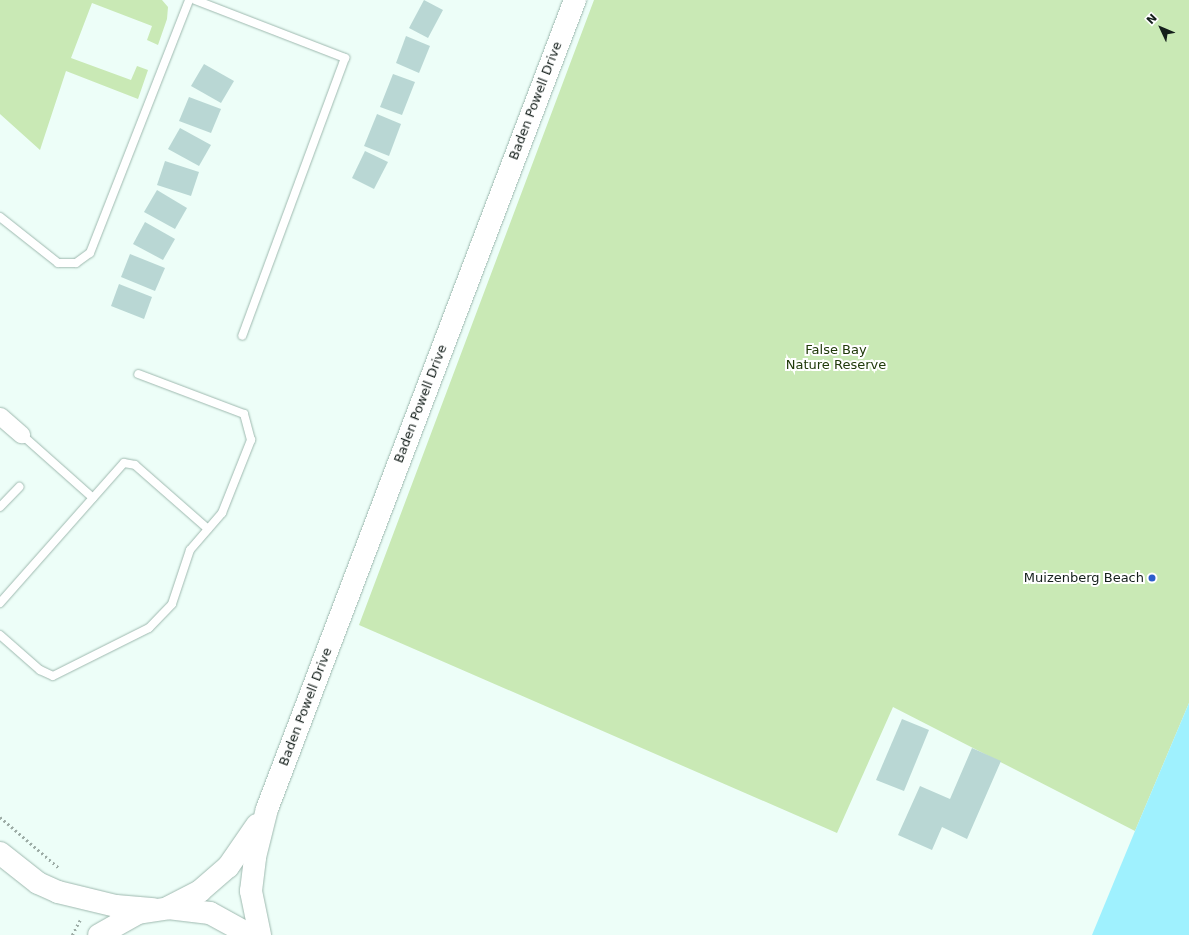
<!DOCTYPE html>
<style>
body{margin:0}
#map{position:relative;width:1189px;height:935px;overflow:hidden;background:#edfef8;font-family:"DejaVu Sans",sans-serif}
div>[style]{position:absolute}
[style*='--x']{left:calc(var(--x)*1px);top:calc(var(--y)*1px);width:calc(var(--w)*1px);rotate:calc(var(--a)*1deg)}
.green>*{inset:0;background:#c9e9b5}
.water>*{inset:0;background:#9ff1fe}
.building>*{inset:0;background:#b9d7d4}
.path>*{height:2.5px;margin-top:-1.25px;transform-origin:0;background:repeating-linear-gradient(90deg,#9caba5 0 2px,transparent 0 5px)}
.roads{filter:drop-shadow(0 0 1px #9eb9af) drop-shadow(0 0 1px #9eb9af)}
.lane>*{height:8px;margin:-4px;padding:0 4px;transform-origin:4px;border-radius:4px;background:#fff}
.street>*{height:17px;margin:-8.5px;padding:0 8.5px;transform-origin:8.5px;border-radius:8.5px;background:#fff}
.primary>*{height:22px;margin:-11px;padding:0 11px;transform-origin:11px;border-radius:11px;background:#fff}
.dots>*{width:11px;height:11px;translate:-50% -50%;box-sizing:border-box;border:2px solid #fff;border-radius:50%}
span{translate:-50% -50%;white-space:nowrap;text-align:center;line-height:1.15;-webkit-text-stroke:4px #fff;paint-order:stroke}
.street-label{font-size:13px;color:#141f1b}
.park-label{font-size:13px;color:#203a0a}
.poi-label{font-size:13px;color:#141f1b}
.right{translate:-100% -50%;text-align:right}
.north{position:absolute;left:1141px;top:8px;width:40px;height:40px;-webkit-text-stroke:3px #fff;paint-order:stroke;rotate:314deg;font-size:11px;font-weight:700;line-height:16px;text-align:center;color:#141f1b}
.north::after{content:'';display:block;margin:auto;width:14px;height:18px;background:#141f1b;clip-path:polygon(50% 0,100% 100%,50% 72%,0 100%)}
</style>
<div id="map">
<div class="green">
<div style="clip-path:polygon(0 0,162px 0,168px 7px,167px 19px,158px 45px,147px 40px,152px 26px,92px 3px,71px 58px,131px 80px,137px 66px,148px 70px,138px 99px,66px 71px,40px 150px,0 114px)"></div>
<div style="clip-path:polygon(594px 0,1189px 0,1189px 703px,1135px 831px,893px 707px,837px 833px,359px 625px)"></div>
</div>
<div class="water">
<div style="clip-path:polygon(1189px 703px,1189px 935px,1092px 935px,1135px 831px)"></div>
</div>
<div class="building">
<div style="clip-path:polygon(424px 0,443px 10px,428px 38px,409px 28px)"></div>
<div style="clip-path:polygon(406px 36px,430px 46px,419px 73px,396px 63px)"></div>
<div style="clip-path:polygon(204px 64px,234px 81px,221px 103px,191px 86px)"></div>
<div style="clip-path:polygon(393px 74px,415px 82px,402px 115px,380px 107px)"></div>
<div style="clip-path:polygon(189px 97px,221px 109px,211px 133px,179px 121px)"></div>
<div style="clip-path:polygon(377px 114px,401px 124px,389px 156px,364px 146px)"></div>
<div style="clip-path:polygon(180px 128px,211px 145px,199px 166px,168px 149px)"></div>
<div style="clip-path:polygon(365px 151px,388px 162px,374px 189px,352px 178px)"></div>
<div style="clip-path:polygon(165px 161px,199px 172px,191px 196px,157px 185px)"></div>
<div style="clip-path:polygon(157px 190px,187px 208px,175px 229px,144px 212px)"></div>
<div style="clip-path:polygon(145px 222px,175px 239px,163px 260px,133px 244px)"></div>
<div style="clip-path:polygon(130px 254px,165px 268px,155px 291px,121px 277px)"></div>
<div style="clip-path:polygon(119px 284px,152px 297px,144px 319px,111px 306px)"></div>
<div style="clip-path:polygon(902px 719px,929px 730px,904px 791px,876px 780px)"></div>
<div style="clip-path:polygon(972px 748px,1001px 761px,967px 839px,942px 827px,932px 850px,898px 835px,920px 786px,950px 799px)"></div>
</div>
<div class="path">
<div style="--x:0;--y:817;--w:78;--a:40.8"></div>
<div style="--x:72;--y:935;--w:17;--a:-62"></div>
</div>
<div class="roads">
<div class="lane">
<div style="--x:195;--y:0;--w:161;--a:21.1"></div>
<div style="--x:345;--y:58;--w:296;--a:110.3"></div>
<div style="--x:0;--y:217;--w:74;--a:38.4"></div>
<div style="--x:58;--y:263;--w:18;--a:0"></div>
<div style="--x:76;--y:263;--w:17;--a:-36"></div>
<div style="--x:90;--y:253;--w:272;--a:-68.6"></div>
<div style="--x:21;--y:434;--w:96;--a:41.6"></div>
<div style="--x:0;--y:507;--w:28;--a:-46"></div>
<div style="--x:0;--y:603;--w:187;--a:-48.5"></div>
<div style="--x:124;--y:463;--w:11;--a:10"></div>
<div style="--x:135;--y:465;--w:97;--a:41.2"></div>
<div style="--x:0;--y:635;--w:53;--a:41.2"></div>
<div style="--x:40;--y:670;--w:14;--a:25"></div>
<div style="--x:53;--y:676;--w:107;--a:-26.6"></div>
<div style="--x:149;--y:628;--w:33;--a:-46"></div>
<div style="--x:172;--y:604;--w:57;--a:-71.6"></div>
<div style="--x:190;--y:550;--w:49;--a:-49.1"></div>
<div style="--x:222;--y:513;--w:79;--a:-68.3"></div>
<div style="--x:251;--y:440;--w:27;--a:-105"></div>
<div style="--x:244;--y:414;--w:113;--a:-159.3"></div>
</div>
<div class="street">
<div style="--x:0;--y:416;--w:28;--a:41"></div>
</div>
<div class="primary">
<div style="--x:0;--y:853;--w:48;--a:38.3"></div>
<div style="--x:38;--y:883;--w:22;--a:24"></div>
<div style="--x:58;--y:892;--w:60;--a:13.6"></div>
<div style="--x:116;--y:906;--w:38;--a:5"></div>
<div style="--x:169;--y:907;--w:35;--a:-27"></div>
<div style="--x:200;--y:891;--w:37;--a:-41"></div>
<div style="--x:228;--y:867;--w:51;--a:-55.4"></div>
<div style="--x:99;--y:935;--w:45;--a:-29.4"></div>
<div style="--x:138;--y:913;--w:30;--a:-9"></div>
<div style="--x:168;--y:908;--w:42;--a:6.8"></div>
<div style="--x:210;--y:913;--w:46;--a:28.8"></div>
<div style="--x:260;--y:935;--w:45;--a:-101.6"></div>
<div style="--x:251;--y:891;--w:34;--a:-83"></div>
<div style="--x:255;--y:857;--w:49;--a:-76"></div>
<div style="--x:267;--y:809;--w:866;--a:-69.16"></div>
</div>
</div>
<div class="dots">
<div style="left:1152px;top:578px;background:#2c5ecc"></div>
</div>
<div class="street-label">
<span style="left:536px;top:101px;rotate:-69deg">Baden Powell Drive</span>
<span style="left:421px;top:404px;rotate:-69deg">Baden Powell Drive</span>
<span style="left:306px;top:707px;rotate:-69deg">Baden Powell Drive</span>
</div>
<div class="park-label">
<span style="left:836px;top:358px">False Bay<br>Nature Reserve</span>
</div>
<div class="poi-label">
<span class="right" style="left:1144px;top:578px">Muizenberg Beach</span>
</div>
<div class="north">N</div>
</div>
